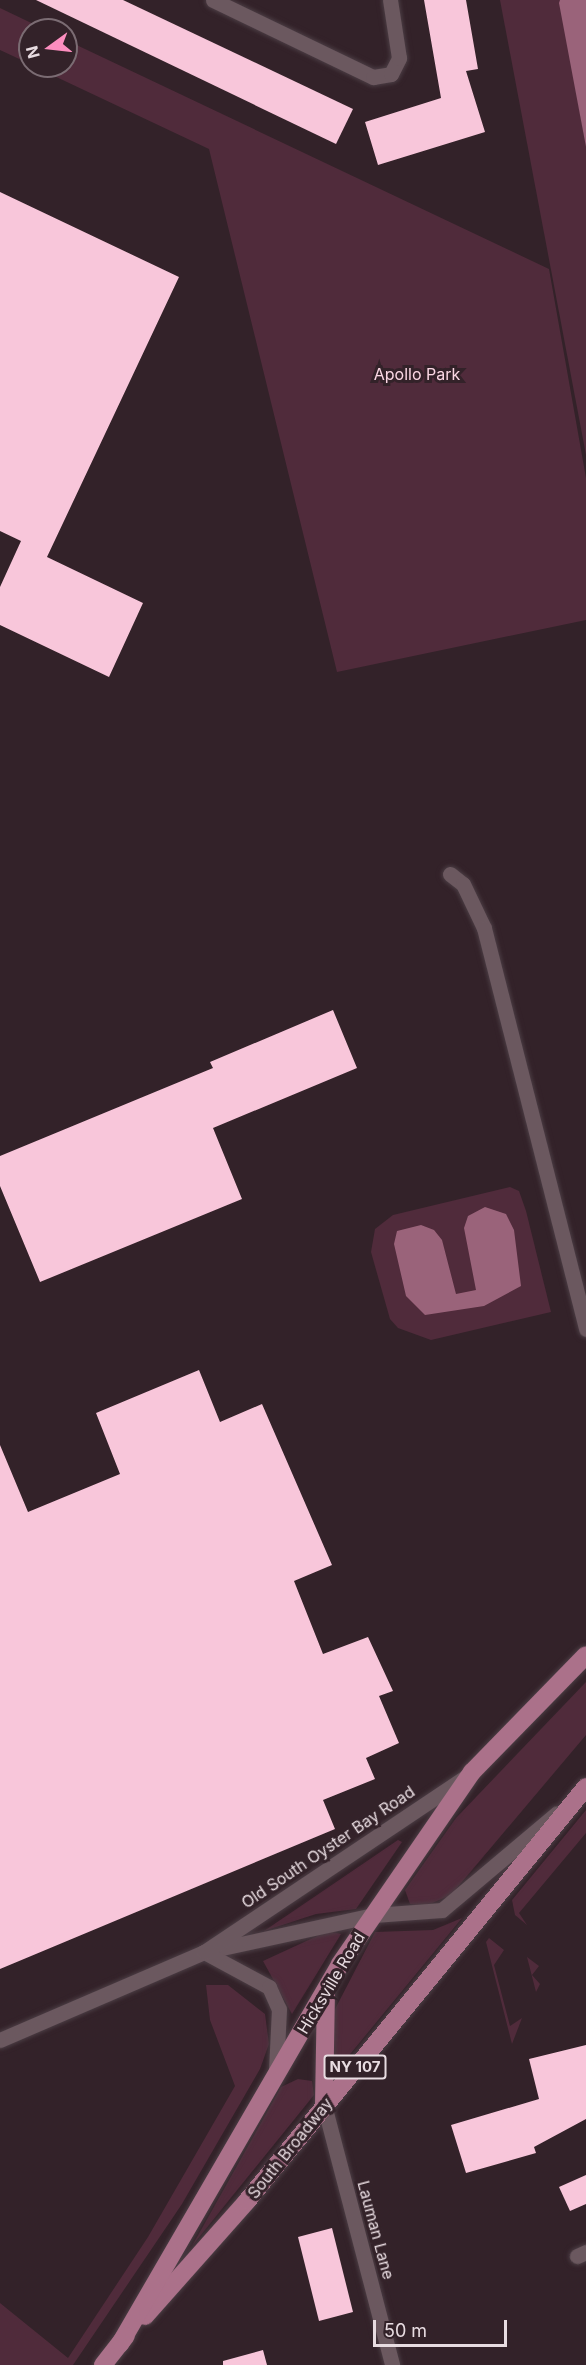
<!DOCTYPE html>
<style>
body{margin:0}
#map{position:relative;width:586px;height:2365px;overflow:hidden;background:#332229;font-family:Inter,sans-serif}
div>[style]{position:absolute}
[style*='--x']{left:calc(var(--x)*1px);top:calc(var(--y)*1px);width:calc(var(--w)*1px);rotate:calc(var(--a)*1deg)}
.green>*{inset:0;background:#502b3b}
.water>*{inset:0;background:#9a637a}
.building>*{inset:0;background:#f8c6da}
.roads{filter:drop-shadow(0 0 2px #4b3d44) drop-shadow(0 0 2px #4b3d44)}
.street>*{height:15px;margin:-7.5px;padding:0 7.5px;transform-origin:7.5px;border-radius:7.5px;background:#6b585f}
.primary>*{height:18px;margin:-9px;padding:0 9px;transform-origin:9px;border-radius:9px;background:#ab718a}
span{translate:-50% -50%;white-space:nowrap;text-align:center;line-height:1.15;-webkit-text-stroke:6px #332229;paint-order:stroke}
.shield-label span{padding:2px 4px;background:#332229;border:2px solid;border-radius:4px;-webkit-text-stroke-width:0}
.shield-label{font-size:15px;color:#e8dce1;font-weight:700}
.park-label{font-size:16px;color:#fbd7e4}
.street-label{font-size:16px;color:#e8dce1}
.north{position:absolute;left:18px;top:18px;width:60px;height:60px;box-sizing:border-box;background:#332229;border:2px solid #7b6c73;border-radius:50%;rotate:255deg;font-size:16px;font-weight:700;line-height:24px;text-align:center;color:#e8dce1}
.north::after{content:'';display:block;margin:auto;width:21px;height:27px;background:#fd8ebf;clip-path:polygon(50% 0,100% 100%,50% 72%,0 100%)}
.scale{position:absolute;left:373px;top:2320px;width:134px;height:27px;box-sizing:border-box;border:3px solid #e8dce1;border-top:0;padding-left:8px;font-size:18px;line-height:21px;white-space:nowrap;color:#e8dce1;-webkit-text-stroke:4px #332229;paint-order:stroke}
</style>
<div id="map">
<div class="green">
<div style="clip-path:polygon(500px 0,560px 0,586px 147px,586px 455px)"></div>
<div style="clip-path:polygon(0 8px,46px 30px,30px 30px,30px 64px,0 50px)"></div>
<div style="clip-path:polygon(66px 40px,549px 269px,586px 478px,586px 620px,337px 672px,209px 149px,33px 66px,66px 66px)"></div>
<div style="clip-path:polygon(510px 1187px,519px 1191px,526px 1211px,551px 1312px,431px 1340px,398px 1328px,390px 1319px,371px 1252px,375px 1229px,393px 1215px)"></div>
<div style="clip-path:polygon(586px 1682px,586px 1735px,451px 1895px,423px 1907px,410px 1904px,405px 1890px,456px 1818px)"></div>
<div style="clip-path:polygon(586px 1810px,586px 1833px,519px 1913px,527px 1925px,515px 1915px,512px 1900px)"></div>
<div style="clip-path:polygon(398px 1840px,402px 1842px,356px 1909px,316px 1914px,264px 1931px)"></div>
<div style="clip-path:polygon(462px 1918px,342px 2064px,334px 2063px,333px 2013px,375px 1932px,433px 1930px)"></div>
<div style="clip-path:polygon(328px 1931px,341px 1934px,292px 2014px,263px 1961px)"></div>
<div style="clip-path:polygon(489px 1938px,504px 1950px,494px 1965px,510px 2026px,522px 2018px,512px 2044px,486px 1942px)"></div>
<div style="clip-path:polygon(527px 1957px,539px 1966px,532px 1975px,540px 1984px,536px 1992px)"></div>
<div style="clip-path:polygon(206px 1985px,228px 1985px,265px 2014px,269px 2044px,260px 2069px,182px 2204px,73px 2365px,0 2365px,0 2303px,68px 2358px,148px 2237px,235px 2086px,210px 2020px)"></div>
<div style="clip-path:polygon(298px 2079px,312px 2081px,314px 2095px,192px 2246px,281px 2087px)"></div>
</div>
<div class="water">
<div style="clip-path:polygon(560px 0,586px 0,586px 147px,559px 3px)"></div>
<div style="clip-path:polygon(485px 1207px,506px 1214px,514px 1230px,521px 1286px,484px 1306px,425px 1315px,406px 1296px,394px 1244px,397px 1231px,421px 1225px,434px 1230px,442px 1240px,456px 1294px,476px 1290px,464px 1228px,468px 1216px)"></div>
</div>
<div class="building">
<div style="clip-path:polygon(36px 0,123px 0,353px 109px,336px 144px)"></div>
<div style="clip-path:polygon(424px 0,466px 0,478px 69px,466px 71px,485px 132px,378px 165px,365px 122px,441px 98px)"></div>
<div style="clip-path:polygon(0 192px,179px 277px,47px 557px,143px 603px,109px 677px,0 625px,0 587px,21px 541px,0 531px)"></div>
<div style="clip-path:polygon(333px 1010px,357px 1068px,213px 1128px,242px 1199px,40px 1282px,0 1186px,0 1156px,213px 1068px,210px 1062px)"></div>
<div style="clip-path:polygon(199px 1370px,220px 1422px,262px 1404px,332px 1565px,294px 1581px,323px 1654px,368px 1637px,393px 1691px,379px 1696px,399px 1743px,366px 1758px,375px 1779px,323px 1800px,335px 1829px,0 1969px,0 1445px,28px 1512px,120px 1474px,96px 1413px)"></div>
<div style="clip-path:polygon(586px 2045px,586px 2119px,534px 2147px,536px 2153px,466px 2173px,451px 2125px,539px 2099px,529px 2059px)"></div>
<div style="clip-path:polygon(586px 2175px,586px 2204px,570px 2211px,559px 2187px)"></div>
<div style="clip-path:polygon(332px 2228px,353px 2312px,319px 2321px,298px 2237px)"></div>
<div style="clip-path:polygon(263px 2350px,267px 2365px,223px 2365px,223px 2361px)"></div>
</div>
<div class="roads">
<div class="street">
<div style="--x:213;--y:0;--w:178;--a:25.7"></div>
<div style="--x:373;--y:77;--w:18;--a:-9"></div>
<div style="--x:391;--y:74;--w:18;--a:-63"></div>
<div style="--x:399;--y:58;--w:59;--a:-98.8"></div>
<div style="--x:450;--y:874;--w:16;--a:38"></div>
<div style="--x:463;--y:884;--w:49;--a:64.5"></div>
<div style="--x:484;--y:928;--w:414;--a:75.7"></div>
<div style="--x:213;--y:1950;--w:165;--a:-12.3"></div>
<div style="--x:374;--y:1915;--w:68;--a:-4.2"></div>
<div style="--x:442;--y:1910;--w:150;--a:-40.1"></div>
<div style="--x:204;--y:1952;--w:74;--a:28.3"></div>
<div style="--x:269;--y:1987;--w:24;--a:66"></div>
<div style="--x:279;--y:2009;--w:61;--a:92.8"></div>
<div style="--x:0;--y:2040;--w:222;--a:-23.3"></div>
<div style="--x:204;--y:1952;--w:318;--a:-33.8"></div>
<div style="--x:324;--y:2105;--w:269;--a:75.3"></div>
<div style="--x:577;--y:2256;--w:10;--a:-24"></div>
</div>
<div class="primary">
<div style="--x:324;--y:2105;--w:110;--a:-89"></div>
<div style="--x:145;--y:2316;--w:154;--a:-48.4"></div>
<div style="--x:247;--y:2201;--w:535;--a:-50.69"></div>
<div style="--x:120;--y:2344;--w:439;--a:-59.9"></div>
<div style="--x:340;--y:1964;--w:233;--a:-55.5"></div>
<div style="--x:472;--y:1772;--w:163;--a:-45.7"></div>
<div style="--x:103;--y:2365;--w:37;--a:-52"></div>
</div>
</div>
<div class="shield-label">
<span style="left:355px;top:2067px">NY 107</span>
</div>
<div class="park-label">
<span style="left:417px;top:374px">Apollo Park</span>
</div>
<div class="street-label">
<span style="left:328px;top:1847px;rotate:-34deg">Old South Oyster Bay Road</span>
<span style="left:331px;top:1983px;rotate:-59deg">Hicksville Road</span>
<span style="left:290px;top:2148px;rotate:-51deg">South Broadway</span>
<span style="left:376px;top:2230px;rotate:75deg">Lauman Lane</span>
</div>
<div class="north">N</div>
<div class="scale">50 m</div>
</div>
